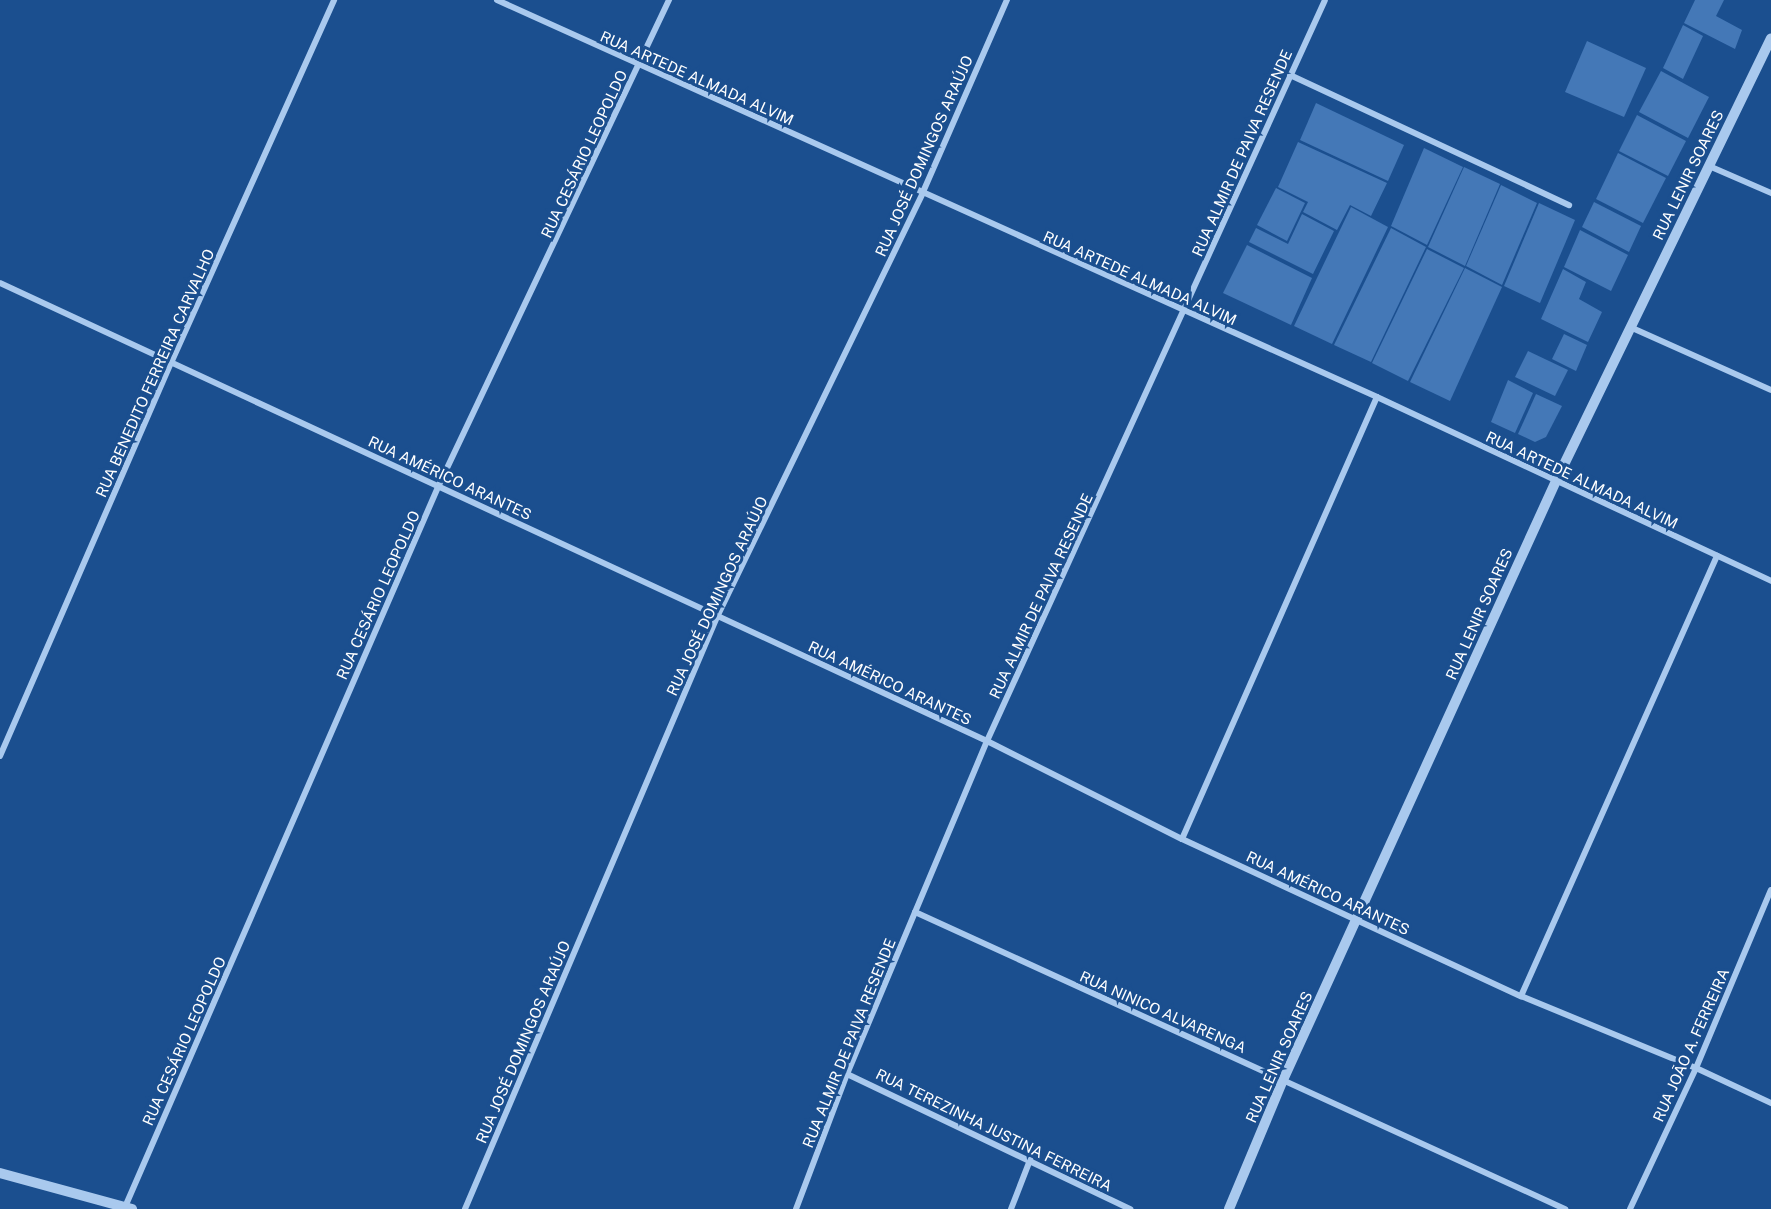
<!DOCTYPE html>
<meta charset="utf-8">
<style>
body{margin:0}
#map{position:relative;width:1771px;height:1209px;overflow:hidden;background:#1b4f8f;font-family:"Public Sans",sans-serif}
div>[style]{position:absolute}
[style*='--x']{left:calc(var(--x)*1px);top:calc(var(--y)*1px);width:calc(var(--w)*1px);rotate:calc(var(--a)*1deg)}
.building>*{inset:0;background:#4478b7}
.minor>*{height:6px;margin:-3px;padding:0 3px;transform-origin:3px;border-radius:3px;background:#a9c9ee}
.tertiary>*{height:10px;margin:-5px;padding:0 5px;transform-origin:5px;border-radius:5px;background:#a9c9ee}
span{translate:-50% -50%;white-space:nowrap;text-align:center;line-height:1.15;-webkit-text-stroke:6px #1b4f8f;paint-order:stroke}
.street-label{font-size:15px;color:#fff}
</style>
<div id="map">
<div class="building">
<div style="clip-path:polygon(1695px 0,1724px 0,1716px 16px,1742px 30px,1735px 49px,1684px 23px)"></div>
<div style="clip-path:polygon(1683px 25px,1703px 36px,1683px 79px,1663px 68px)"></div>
<div style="clip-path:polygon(1587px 41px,1646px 68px,1624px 117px,1565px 92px)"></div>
<div style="clip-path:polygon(1661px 71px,1709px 97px,1688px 138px,1639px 112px)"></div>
<div style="clip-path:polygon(1316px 103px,1404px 145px,1388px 181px,1300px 140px)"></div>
<div style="clip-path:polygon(1637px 115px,1686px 141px,1668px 176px,1619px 151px)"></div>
<div style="clip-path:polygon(1298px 142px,1387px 183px,1371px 216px,1350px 205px,1337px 230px,1303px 212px,1308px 202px,1278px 187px)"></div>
<div style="clip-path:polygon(1424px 148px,1463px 167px,1427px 245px,1391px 226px)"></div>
<div style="clip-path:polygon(1618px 153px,1666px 178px,1643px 223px,1596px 199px)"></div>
<div style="clip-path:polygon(1464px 167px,1500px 184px,1465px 266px,1428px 247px)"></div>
<div style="clip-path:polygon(1501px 185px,1537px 203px,1502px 285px,1466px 266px)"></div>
<div style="clip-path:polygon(1276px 188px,1305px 203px,1287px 241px,1257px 225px)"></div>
<div style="clip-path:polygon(1594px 202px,1641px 226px,1629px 252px,1582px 227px)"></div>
<div style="clip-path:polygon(1539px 203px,1575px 220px,1540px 303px,1504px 286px)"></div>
<div style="clip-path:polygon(1351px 207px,1388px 227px,1332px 344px,1294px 326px)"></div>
<div style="clip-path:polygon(1302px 214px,1334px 231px,1313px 274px,1249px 242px,1256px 228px,1288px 244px)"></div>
<div style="clip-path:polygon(1391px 228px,1426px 247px,1371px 362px,1334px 345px)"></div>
<div style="clip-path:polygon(1580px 230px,1628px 255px,1611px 291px,1564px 267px)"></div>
<div style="clip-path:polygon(1247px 245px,1312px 278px,1291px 325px,1223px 293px)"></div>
<div style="clip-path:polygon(1427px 249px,1464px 268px,1408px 381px,1372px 363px)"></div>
<div style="clip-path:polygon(1465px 268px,1502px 287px,1450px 401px,1410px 382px)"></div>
<div style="clip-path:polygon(1563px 269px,1586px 282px,1579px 299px,1602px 312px,1588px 342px,1541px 319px)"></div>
<div style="clip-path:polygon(1564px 334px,1587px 345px,1576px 371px,1552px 359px)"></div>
<div style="clip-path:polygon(1528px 351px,1568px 370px,1555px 396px,1515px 377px)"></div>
<div style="clip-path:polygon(1508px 380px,1533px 393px,1515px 433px,1491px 422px)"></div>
<div style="clip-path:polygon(1536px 394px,1562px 406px,1546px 437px,1535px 442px,1518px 434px)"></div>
</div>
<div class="minor">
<div style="--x:497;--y:0;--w:965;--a:24.28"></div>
<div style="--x:1377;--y:397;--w:435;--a:25"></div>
<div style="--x:1290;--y:75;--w:308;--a:25"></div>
<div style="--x:1709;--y:166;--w:68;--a:23.5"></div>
<div style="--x:0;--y:283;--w:1088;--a:24.89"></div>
<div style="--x:987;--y:741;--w:218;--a:26.7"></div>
<div style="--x:1182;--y:839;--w:374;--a:24.9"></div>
<div style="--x:1521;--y:996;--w:189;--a:22.4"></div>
<div style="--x:1696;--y:1068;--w:83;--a:25"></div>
<div style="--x:1630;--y:327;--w:154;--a:24.1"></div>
<div style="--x:0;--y:756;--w:429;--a:-66.5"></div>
<div style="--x:171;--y:363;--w:398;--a:-65.8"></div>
<div style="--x:1182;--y:839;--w:483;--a:-66.2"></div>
<div style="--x:915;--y:912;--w:715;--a:24.56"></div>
<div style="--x:1521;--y:996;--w:482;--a:-66"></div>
<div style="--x:847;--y:1074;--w:314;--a:25.5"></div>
<div style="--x:125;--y:1207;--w:787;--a:-66.5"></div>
<div style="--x:439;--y:485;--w:537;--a:-64.63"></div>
<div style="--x:465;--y:1209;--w:643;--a:-66.94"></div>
<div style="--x:717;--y:617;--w:472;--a:-64.1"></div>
<div style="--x:923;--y:192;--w:210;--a:-66.4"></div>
<div style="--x:796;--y:1209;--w:144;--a:-69.3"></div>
<div style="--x:847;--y:1074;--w:361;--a:-67.2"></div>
<div style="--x:987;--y:741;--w:814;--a:-65.48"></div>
<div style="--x:1011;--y:1209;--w:53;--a:-68.8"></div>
<div style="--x:1630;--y:1209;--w:156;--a:-64.9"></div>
<div style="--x:1696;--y:1068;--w:193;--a:-67.2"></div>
</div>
<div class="tertiary">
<div style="--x:0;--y:1173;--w:137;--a:15.3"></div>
<div style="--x:1229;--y:1209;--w:140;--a:-67.3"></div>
<div style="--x:1283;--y:1080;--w:658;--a:-65.5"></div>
<div style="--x:1556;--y:481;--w:492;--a:-64.1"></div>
</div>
<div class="street-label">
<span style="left:697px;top:78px;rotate:24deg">RUA ARTEDE ALMADA ALVIM</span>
<span style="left:1242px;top:153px;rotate:-66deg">RUA ALMIR DE PAIVA RESENDE</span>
<span style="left:584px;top:154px;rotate:-65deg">RUA CESÁRIO LEOPOLDO</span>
<span style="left:924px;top:156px;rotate:-66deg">RUA JOSÉ DOMINGOS ARAÚJO</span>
<span style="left:1688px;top:175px;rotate:-64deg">RUA LENIR SOARES</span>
<span style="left:1140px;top:278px;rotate:24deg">RUA ARTEDE ALMADA ALVIM</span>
<span style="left:155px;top:373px;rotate:-66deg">RUA BENEDITO FERREIRA CARVALHO</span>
<span style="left:450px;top:478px;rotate:25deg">RUA AMÉRICO ARANTES</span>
<span style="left:1582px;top:480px;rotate:25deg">RUA ARTEDE ALMADA ALVIM</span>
<span style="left:378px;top:595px;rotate:-66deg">RUA CESÁRIO LEOPOLDO</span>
<span style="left:717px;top:596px;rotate:-65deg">RUA JOSÉ DOMINGOS ARAÚJO</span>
<span style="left:1041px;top:596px;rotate:-65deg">RUA ALMIR DE PAIVA RESENDE</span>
<span style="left:1479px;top:614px;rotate:-66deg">RUA LENIR SOARES</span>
<span style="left:890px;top:683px;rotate:25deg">RUA AMÉRICO ARANTES</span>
<span style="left:1328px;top:893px;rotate:25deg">RUA AMÉRICO ARANTES</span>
<span style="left:1163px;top:1012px;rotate:24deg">RUA NINICO ALVARENGA</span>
<span style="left:184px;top:1041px;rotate:-66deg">RUA CESÁRIO LEOPOLDO</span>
<span style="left:523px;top:1042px;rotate:-67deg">RUA JOSÉ DOMINGOS ARAÚJO</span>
<span style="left:849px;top:1043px;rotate:-68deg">RUA ALMIR DE PAIVA RESENDE</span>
<span style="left:1691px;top:1045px;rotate:-66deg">RUA JOÃO A. FERREIRA</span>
<span style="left:1279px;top:1057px;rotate:-66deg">RUA LENIR SOARES</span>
<span style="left:994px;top:1130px;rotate:26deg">RUA TEREZINHA JUSTINA FERREIRA</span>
</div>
</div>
